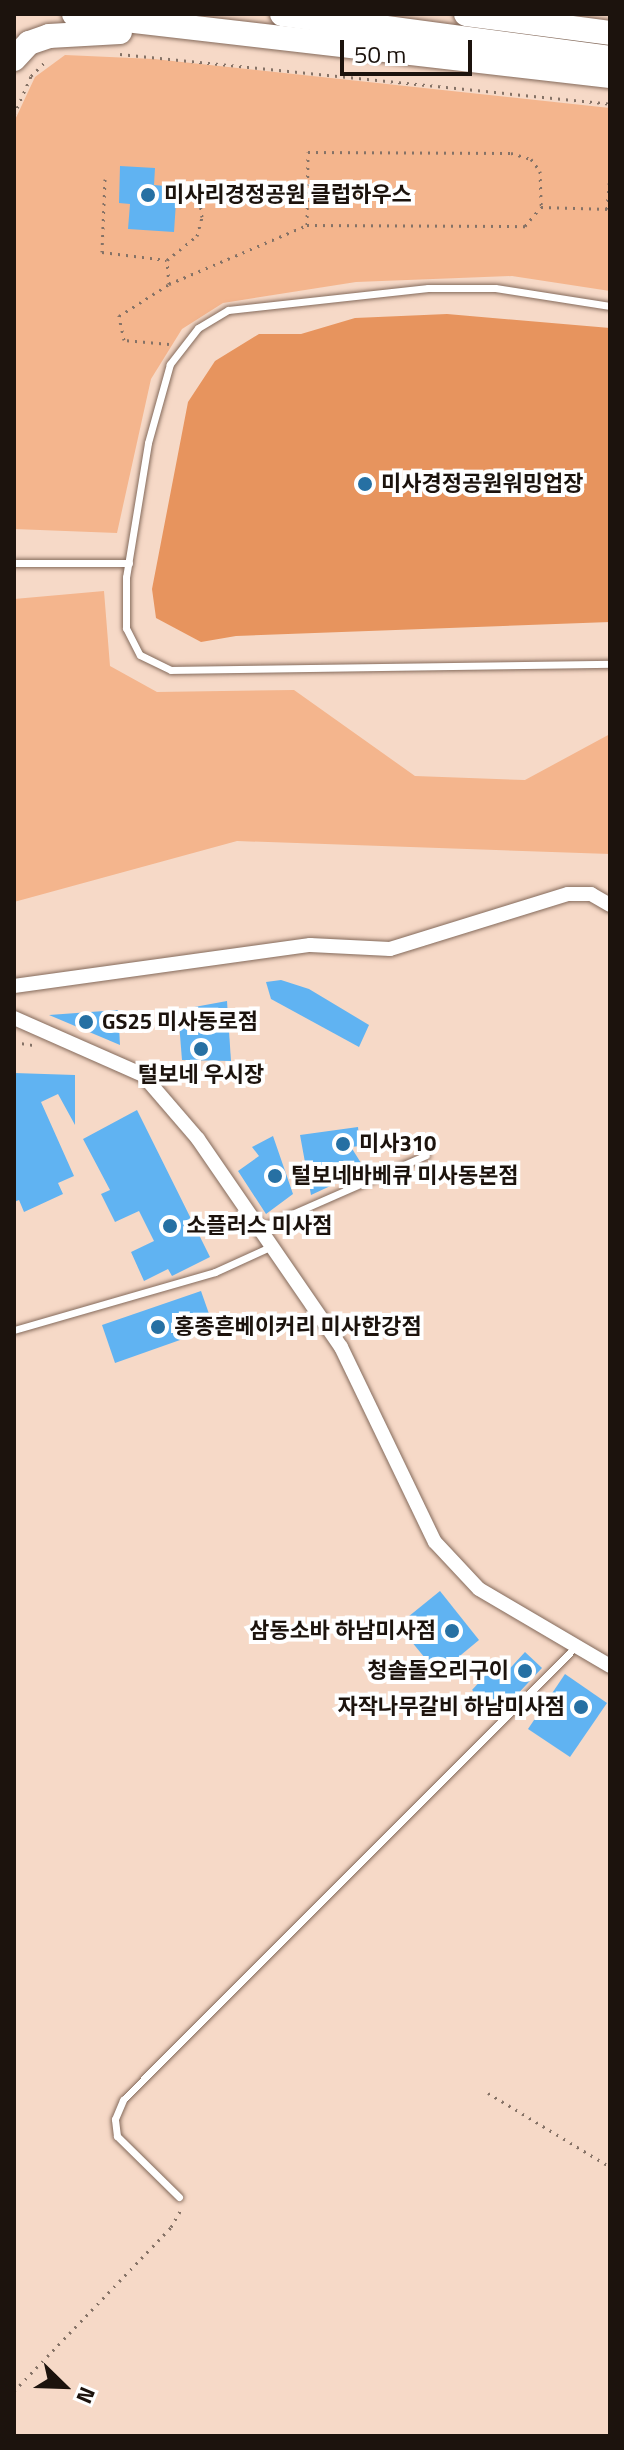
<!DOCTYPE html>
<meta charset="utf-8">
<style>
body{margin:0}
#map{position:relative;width:624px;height:2450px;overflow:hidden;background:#f6d9c7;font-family:"Titillium Web","Noto Sans KR",sans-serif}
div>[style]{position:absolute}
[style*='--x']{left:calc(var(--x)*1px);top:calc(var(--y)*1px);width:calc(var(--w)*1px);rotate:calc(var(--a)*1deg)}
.green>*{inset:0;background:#f4b58d}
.water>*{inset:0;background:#e7945e}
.building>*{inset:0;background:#60b3f2}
.path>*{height:3px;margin-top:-1.5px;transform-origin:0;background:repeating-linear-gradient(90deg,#857266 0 2px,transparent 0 8px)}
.roads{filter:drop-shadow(0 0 2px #846a5b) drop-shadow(0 0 2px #846a5b)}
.service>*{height:7px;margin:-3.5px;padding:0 3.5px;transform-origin:3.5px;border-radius:3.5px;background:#fff}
.minor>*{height:14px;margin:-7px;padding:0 7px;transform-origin:7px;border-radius:7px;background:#fff}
.primary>*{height:24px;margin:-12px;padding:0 12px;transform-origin:12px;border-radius:12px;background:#fff}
.dots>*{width:22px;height:22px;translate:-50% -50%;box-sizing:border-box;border:4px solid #fff;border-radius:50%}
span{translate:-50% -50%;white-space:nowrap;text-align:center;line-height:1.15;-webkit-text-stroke:8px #fff;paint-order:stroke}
.poi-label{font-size:22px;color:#1c130d;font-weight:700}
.left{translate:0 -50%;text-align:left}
.right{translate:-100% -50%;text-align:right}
.frame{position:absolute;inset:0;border:16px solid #1c130d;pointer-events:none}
.north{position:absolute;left:24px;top:2346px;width:80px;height:80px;-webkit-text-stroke:6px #fff;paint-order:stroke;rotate:113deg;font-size:22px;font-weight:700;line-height:32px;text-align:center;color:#1c130d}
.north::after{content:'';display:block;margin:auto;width:28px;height:36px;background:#1c130d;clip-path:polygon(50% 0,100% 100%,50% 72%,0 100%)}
.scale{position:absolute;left:340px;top:40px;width:132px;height:36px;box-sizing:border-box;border:4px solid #1c130d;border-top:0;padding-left:10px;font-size:24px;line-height:28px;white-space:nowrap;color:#1c130d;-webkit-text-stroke:6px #fff;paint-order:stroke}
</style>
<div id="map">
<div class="green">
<div style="clip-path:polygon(65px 55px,154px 59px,610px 108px,610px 291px,512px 276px,356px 282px,223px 303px,182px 329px,151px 379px,117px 533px,14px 529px,14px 122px,35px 77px)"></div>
<div style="clip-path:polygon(104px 591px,110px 666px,157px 692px,294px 690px,415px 776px,525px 780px,610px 734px,610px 854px,237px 841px,14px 902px,14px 599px)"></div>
</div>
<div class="water">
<div style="clip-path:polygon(447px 314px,610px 328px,610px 622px,236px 636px,201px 642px,156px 618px,152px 589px,188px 402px,215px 361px,259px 334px,301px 334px,355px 318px)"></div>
</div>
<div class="building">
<div style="clip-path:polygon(120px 166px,155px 168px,154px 185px,177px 187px,174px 232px,128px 229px,130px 204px,119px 203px)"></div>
<div style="clip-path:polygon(281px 980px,309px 989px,369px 1025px,359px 1047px,271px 999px,266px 982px)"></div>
<div style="clip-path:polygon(227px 1001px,231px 1061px,182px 1060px,178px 1010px)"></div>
<div style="clip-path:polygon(118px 1010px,120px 1045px,49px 1015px)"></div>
<div style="clip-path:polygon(14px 1073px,75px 1075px,75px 1125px,58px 1094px,41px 1102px,74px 1176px,58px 1183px,63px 1194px,24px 1212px,19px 1200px,14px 1202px)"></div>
<div style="clip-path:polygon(137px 1110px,210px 1257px,172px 1276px,168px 1269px,144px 1281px,131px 1252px,154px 1241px,139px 1211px,115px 1222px,101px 1194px,110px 1190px,83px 1139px)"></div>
<div style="clip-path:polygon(358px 1127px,360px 1146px,351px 1147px,361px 1163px,354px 1175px,311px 1195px,300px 1135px)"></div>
<div style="clip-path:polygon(273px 1136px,293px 1194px,266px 1214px,238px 1171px,259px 1156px,252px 1147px)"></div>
<div style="clip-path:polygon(201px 1291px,214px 1328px,115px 1363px,102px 1325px)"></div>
<div style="clip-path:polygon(440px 1591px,479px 1640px,438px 1674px,398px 1625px)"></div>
<div style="clip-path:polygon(525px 1652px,542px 1668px,498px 1715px,472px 1690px,494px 1666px,504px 1675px)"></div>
<div style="clip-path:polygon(565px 1674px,607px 1703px,570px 1757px,528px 1729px)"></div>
</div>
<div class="path">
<div style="--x:120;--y:54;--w:493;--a:5.8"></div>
<div style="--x:14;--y:115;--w:43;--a:-66.4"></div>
<div style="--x:31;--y:76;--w:21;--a:-45"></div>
<div style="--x:105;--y:179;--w:73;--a:92.4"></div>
<div style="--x:102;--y:252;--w:65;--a:7"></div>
<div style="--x:607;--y:209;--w:35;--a:-85"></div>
<div style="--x:307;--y:225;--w:73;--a:-89.2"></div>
<div style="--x:308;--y:152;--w:203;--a:0.3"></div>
<div style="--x:511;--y:153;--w:21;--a:17"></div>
<div style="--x:531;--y:159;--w:15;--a:53"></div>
<div style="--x:540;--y:171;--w:36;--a:88"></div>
<div style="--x:169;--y:284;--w:24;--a:-95"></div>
<div style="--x:167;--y:260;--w:38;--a:-39"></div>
<div style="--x:197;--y:236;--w:20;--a:-75"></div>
<div style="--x:202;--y:217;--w:21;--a:-98"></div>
<div style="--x:199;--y:196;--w:108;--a:3.2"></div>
<div style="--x:169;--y:344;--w:45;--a:-174.9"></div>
<div style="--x:124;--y:340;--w:25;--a:-102"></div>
<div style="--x:119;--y:316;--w:59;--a:-32.6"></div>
<div style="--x:169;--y:284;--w:150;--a:-23.1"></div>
<div style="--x:307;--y:225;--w:218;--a:0.3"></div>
<div style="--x:525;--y:226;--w:25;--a:-50"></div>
<div style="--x:541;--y:207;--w:69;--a:1.7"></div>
<div style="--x:14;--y:1042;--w:20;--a:9"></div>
<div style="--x:488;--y:2093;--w:143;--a:31.2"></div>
<div style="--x:14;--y:2391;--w:227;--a:-46.2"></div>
<div style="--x:171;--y:2227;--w:22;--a:-60"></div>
</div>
<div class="roads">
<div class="service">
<div style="--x:610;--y:306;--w:116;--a:-171.1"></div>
<div style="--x:495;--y:288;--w:67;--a:180"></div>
<div style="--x:428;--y:288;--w:201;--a:173.7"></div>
<div style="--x:228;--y:310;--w:35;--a:149"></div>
<div style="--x:198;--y:328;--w:46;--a:127.9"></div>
<div style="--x:170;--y:364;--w:82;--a:105.6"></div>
<div style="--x:148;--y:443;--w:136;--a:99.3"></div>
<div style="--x:126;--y:577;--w:51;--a:90"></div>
<div style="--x:126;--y:628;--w:30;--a:63"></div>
<div style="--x:140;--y:655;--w:34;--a:26"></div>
<div style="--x:171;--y:670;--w:439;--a:-0.8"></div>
<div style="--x:14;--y:563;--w:115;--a:0"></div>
<div style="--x:260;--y:1228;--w:181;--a:-23.7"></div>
<div style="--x:14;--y:1330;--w:209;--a:-16.1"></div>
<div style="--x:215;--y:1272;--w:63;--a:-24.5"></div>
<div style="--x:179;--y:2197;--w:87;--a:-135.5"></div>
<div style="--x:117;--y:2136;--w:17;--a:-97"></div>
<div style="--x:115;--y:2119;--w:21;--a:-67"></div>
<div style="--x:123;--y:2100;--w:640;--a:-45.06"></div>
</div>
<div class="minor">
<div style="--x:14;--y:986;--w:299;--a:-7.9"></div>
<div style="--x:310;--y:945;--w:80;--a:2.9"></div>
<div style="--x:390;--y:949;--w:186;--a:-17.2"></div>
<div style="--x:568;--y:894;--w:23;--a:0"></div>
<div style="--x:591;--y:894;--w:22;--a:30"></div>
<div style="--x:14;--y:1018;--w:141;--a:23.8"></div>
<div style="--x:143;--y:1075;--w:84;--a:49.3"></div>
<div style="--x:198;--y:1139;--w:252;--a:55.5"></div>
<div style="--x:341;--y:1347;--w:216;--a:64.3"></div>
<div style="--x:435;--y:1542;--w:64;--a:46.9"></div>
<div style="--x:479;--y:1589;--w:152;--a:30.4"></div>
</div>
<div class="primary">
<div style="--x:74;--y:14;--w:540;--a:6.6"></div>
<div style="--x:282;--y:14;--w:331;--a:7.6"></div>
<div style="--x:466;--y:14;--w:145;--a:7.5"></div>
<div style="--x:14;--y:59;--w:22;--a:-47"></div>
<div style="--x:29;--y:43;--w:21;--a:-19"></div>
<div style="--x:49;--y:36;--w:71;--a:-3.2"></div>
</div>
</div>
<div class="dots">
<div style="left:148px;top:195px;background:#2670a3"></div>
<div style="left:365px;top:484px;background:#2670a3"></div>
<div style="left:86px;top:1022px;background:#2670a3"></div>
<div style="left:201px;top:1049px;background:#2670a3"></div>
<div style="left:343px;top:1144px;background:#2670a3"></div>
<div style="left:275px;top:1176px;background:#2670a3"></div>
<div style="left:170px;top:1226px;background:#2670a3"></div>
<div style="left:158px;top:1327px;background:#2670a3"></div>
<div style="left:452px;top:1631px;background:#2670a3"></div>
<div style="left:525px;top:1671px;background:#2670a3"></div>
<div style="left:581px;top:1707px;background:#2670a3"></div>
</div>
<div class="poi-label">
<span class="left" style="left:164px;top:195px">미사리경정공원 클럽하우스</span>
<span class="left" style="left:381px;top:484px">미사경정공원워밍업장</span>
<span class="left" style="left:102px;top:1022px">GS25 미사동로점</span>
<span style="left:201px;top:1075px">털보네 우시장</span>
<span class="left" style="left:359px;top:1144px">미사310</span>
<span class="left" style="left:291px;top:1176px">털보네바베큐 미사동본점</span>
<span class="left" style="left:186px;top:1226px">소플러스 미사점</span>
<span class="left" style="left:174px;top:1327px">홍종흔베이커리 미사한강점</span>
<span class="right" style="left:436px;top:1631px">삼동소바 하남미사점</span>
<span class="right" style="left:509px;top:1671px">청솔돌오리구이</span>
<span class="right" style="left:565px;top:1707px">자작나무갈비 하남미사점</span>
</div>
<div class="frame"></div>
<div class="north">N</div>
<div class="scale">50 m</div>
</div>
